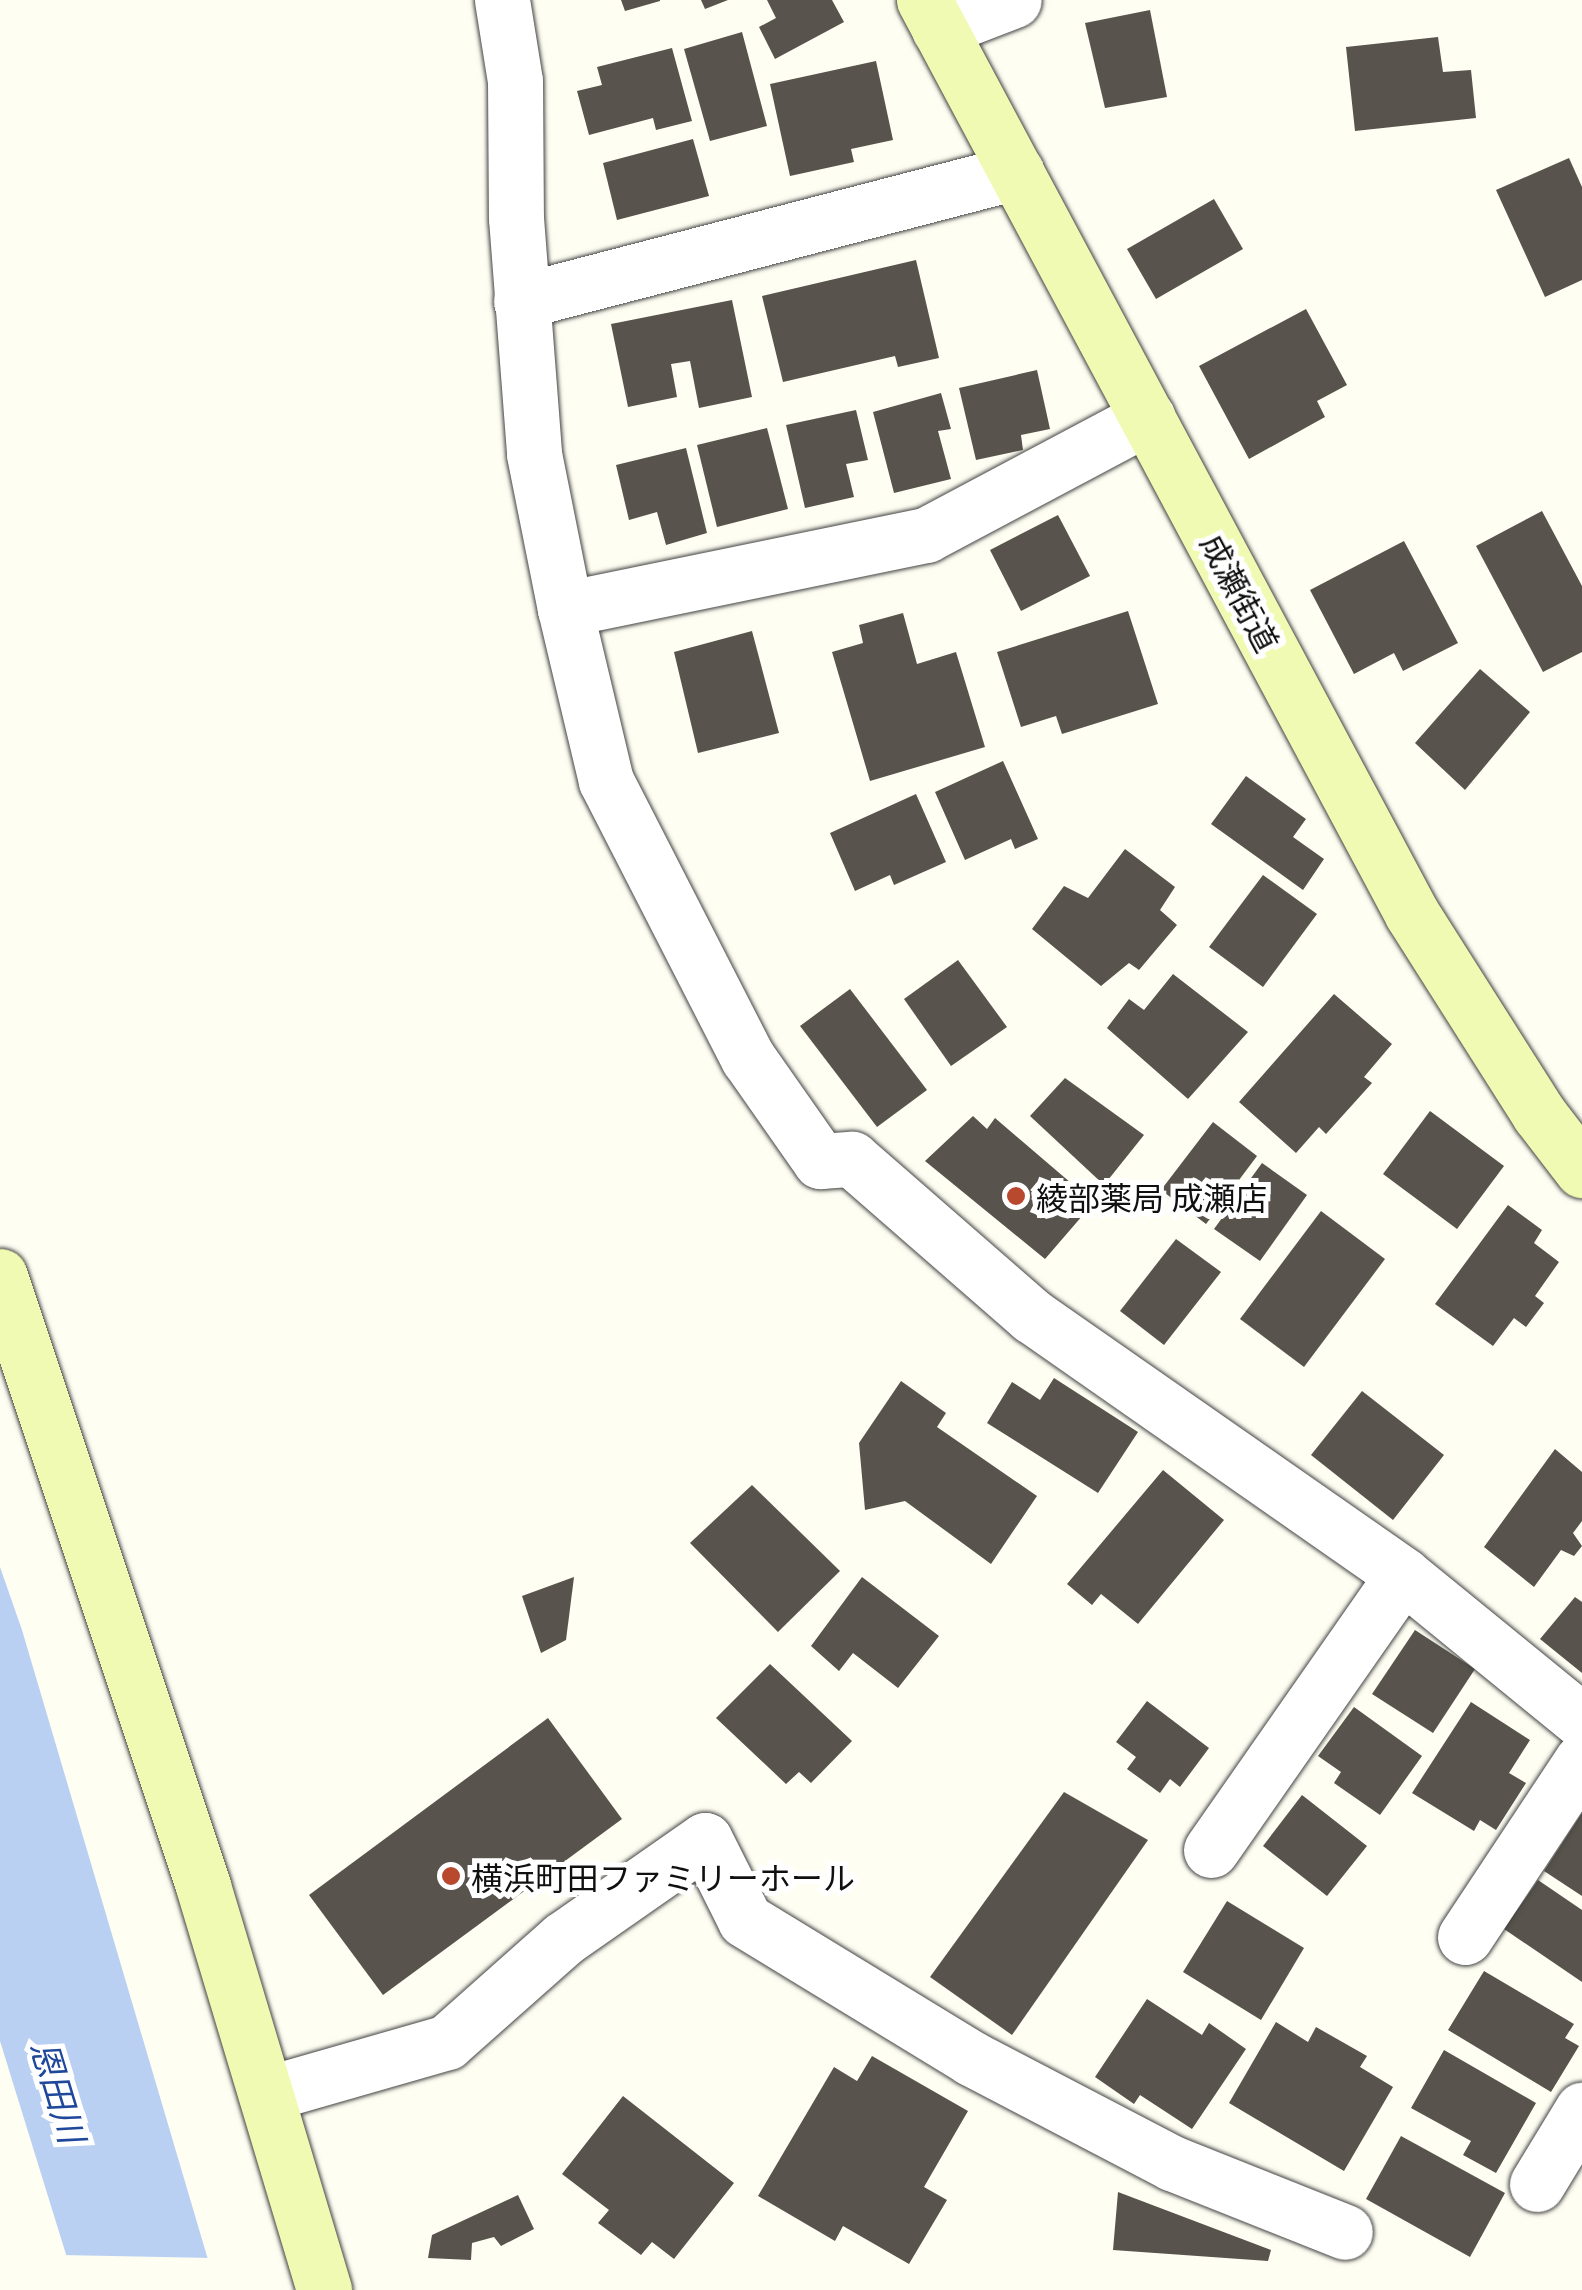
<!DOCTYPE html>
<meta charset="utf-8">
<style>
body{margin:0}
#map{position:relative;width:1582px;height:2290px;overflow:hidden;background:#fefef3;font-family:Georgia,"Noto Sans JP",serif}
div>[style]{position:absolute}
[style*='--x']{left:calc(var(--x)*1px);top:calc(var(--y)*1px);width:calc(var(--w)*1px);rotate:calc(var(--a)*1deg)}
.water>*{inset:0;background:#bad0f3}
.pier>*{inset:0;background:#fefef3}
.building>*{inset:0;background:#58534c}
.roads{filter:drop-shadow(0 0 2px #434343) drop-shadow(0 0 2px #434343)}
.street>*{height:55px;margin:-27.5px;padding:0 27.5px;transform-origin:27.5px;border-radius:27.5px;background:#fff}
.secondary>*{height:55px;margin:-27.5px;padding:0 27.5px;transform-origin:27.5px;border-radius:27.5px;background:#f1fab2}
.dots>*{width:28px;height:28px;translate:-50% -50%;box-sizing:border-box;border:5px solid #fff;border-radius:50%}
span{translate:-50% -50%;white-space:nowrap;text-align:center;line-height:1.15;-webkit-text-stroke:10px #fff;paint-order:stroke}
.street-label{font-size:32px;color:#101010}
.poi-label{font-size:32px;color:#101010}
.left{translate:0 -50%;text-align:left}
.water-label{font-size:35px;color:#1f489b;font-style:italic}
</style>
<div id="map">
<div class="water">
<div style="clip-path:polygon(0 1567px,22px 1630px,217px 2290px,77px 2290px,0 2041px)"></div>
</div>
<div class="pier">
<div style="clip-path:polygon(61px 2255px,212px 2258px,222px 2290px,72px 2290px)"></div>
</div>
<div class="building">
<div style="clip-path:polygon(621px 0,660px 0,660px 1px,625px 11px)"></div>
<div style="clip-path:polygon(701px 0,728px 0,705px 9px)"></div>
<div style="clip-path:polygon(767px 0,832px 0,844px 22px,775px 59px,759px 27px,776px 18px)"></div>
<div style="clip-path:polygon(1150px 10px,1167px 97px,1105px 108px,1085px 23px)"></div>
<div style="clip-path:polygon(742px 32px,767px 126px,710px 141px,684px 49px)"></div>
<div style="clip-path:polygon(1438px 37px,1443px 72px,1471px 70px,1476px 118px,1355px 131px,1346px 47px)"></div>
<div style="clip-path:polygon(672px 48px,692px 121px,656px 130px,653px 118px,589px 135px,577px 91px,602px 85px,597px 67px)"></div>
<div style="clip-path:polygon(876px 61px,893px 140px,851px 149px,854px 162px,790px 176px,770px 84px)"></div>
<div style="clip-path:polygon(693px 139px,709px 196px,617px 220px,603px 163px)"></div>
<div style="clip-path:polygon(1569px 158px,1582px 187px,1582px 280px,1545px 297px,1496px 190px)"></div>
<div style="clip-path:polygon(1214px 199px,1243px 249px,1156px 299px,1127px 249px)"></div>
<div style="clip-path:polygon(916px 260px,939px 358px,898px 367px,895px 356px,783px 382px,762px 296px)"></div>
<div style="clip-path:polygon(732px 300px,752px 397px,699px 408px,690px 361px,671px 364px,677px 397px,628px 407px,611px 324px)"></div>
<div style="clip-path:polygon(1306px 309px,1347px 385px,1317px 401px,1325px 417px,1249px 459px,1199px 366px)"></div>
<div style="clip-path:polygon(1037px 370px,1050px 429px,1021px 435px,1023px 450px,976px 460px,959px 388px)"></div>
<div style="clip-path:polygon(941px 393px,951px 429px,938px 431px,951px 479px,894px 493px,873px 412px)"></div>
<div style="clip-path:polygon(856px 410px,868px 460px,846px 464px,854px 497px,805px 508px,786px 425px)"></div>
<div style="clip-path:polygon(767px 428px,788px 509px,717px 527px,697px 445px)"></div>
<div style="clip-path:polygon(686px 448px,707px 533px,666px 545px,657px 512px,629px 520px,616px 465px)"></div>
<div style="clip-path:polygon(1542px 511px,1582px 586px,1582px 652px,1543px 672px,1476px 546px)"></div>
<div style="clip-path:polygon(1058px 515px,1090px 576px,1021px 611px,990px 550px)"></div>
<div style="clip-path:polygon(1404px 541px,1458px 643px,1403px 671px,1394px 653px,1354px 674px,1310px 590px)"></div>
<div style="clip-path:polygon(1128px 611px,1158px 704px,1062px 734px,1056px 716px,1021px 727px,997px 652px)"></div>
<div style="clip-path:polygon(903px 613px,917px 664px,956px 652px,985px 747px,870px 781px,832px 652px,863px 643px,859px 625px)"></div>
<div style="clip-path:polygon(752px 631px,779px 733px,698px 753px,674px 652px)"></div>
<div style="clip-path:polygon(1480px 669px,1530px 712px,1465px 790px,1415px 743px)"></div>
<div style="clip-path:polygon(1003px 761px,1038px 839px,1015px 849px,1011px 839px,965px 860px,935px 792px)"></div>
<div style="clip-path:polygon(1246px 776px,1306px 819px,1293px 837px,1324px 859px,1303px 890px,1211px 824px)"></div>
<div style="clip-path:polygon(916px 794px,946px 862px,894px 885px,890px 875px,855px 891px,830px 833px)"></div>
<div style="clip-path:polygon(1125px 849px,1175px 887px,1160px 910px,1177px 925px,1139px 970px,1129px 963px,1101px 986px,1032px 929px,1064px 886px,1088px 898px)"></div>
<div style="clip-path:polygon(1263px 875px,1317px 914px,1263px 987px,1209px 947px)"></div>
<div style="clip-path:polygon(958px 960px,1007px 1027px,951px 1066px,904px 999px)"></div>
<div style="clip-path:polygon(1173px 974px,1248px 1032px,1188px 1099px,1107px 1028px,1129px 999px,1144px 1010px)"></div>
<div style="clip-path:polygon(850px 989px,927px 1090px,877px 1127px,800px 1026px)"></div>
<div style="clip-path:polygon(1334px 994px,1392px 1044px,1364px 1077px,1372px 1083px,1326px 1134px,1319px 1127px,1296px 1153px,1239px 1102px)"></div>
<div style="clip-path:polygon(1065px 1078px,1144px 1135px,1104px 1185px,1030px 1116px)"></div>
<div style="clip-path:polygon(1430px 1111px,1504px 1166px,1457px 1229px,1383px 1174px)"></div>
<div style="clip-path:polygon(973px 1116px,987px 1129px,995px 1118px,1071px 1183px,1064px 1200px,1083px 1215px,1045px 1259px,925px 1161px)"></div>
<div style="clip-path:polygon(1213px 1122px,1257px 1156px,1206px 1224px,1161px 1190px)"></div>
<div style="clip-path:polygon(1262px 1163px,1307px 1195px,1260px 1261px,1214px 1229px)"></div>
<div style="clip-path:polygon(1508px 1205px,1542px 1230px,1534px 1243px,1559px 1262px,1535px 1296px,1544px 1303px,1526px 1327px,1514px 1318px,1493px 1346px,1435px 1304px)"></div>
<div style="clip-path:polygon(1321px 1211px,1385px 1259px,1304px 1367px,1240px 1319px)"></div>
<div style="clip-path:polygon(1176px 1239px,1221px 1272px,1164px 1345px,1120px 1311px)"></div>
<div style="clip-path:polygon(1054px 1378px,1138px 1432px,1098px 1493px,987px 1423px,1012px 1382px,1040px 1400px)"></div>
<div style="clip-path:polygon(901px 1381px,946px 1413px,937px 1427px,1037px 1496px,991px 1564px,905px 1501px,865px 1510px,859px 1443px)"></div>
<div style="clip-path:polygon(1362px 1391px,1444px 1455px,1393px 1520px,1311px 1455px)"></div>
<div style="clip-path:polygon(1555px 1449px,1582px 1472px,1582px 1521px,1573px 1533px,1582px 1546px,1574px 1556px,1561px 1550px,1534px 1587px,1484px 1547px)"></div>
<div style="clip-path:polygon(1163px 1470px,1224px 1520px,1138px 1624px,1101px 1594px,1092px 1605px,1067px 1584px)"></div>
<div style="clip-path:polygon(752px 1485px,840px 1571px,778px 1632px,690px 1543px)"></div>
<div style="clip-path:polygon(574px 1577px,566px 1640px,541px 1653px,522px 1596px)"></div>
<div style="clip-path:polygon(862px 1577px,939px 1636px,898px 1688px,853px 1653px,839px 1671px,811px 1646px)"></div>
<div style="clip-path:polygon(1575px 1597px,1582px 1602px,1582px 1673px,1540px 1639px)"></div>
<div style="clip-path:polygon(1415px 1630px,1475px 1669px,1433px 1733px,1372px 1694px)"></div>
<div style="clip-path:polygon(770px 1664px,852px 1741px,811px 1783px,799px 1772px,786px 1784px,716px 1718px)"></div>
<div style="clip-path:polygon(1147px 1701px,1209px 1748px,1180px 1787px,1170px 1779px,1160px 1793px,1127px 1769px,1136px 1757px,1116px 1742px)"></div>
<div style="clip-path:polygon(1471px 1702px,1530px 1740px,1509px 1773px,1526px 1783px,1496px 1830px,1480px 1820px,1474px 1831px,1412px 1793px)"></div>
<div style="clip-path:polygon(1354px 1707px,1422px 1756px,1380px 1815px,1334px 1783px,1341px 1772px,1318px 1756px)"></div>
<div style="clip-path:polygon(548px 1718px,622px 1819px,383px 1995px,309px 1895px)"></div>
<div style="clip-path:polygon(1064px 1792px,1148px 1840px,1012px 2035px,930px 1977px)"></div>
<div style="clip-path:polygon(1302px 1795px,1367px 1846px,1327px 1896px,1263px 1846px)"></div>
<div style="clip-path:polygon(1582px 1813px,1582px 1896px,1544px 1871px)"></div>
<div style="clip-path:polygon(1538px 1880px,1582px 1910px,1582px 1982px,1504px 1929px)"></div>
<div style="clip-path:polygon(1227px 1901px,1304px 1948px,1261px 2020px,1183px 1972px)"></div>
<div style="clip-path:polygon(1484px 1971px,1574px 2024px,1565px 2038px,1579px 2046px,1551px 2092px,1448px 2030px)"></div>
<div style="clip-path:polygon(1147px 1999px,1202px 2035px,1209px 2023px,1246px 2049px,1192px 2129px,1140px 2095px,1134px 2104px,1095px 2077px)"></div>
<div style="clip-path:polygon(1276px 2022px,1308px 2042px,1316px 2027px,1367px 2056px,1360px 2067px,1393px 2087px,1344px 2171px,1229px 2103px)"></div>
<div style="clip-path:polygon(1444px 2050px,1536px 2103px,1496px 2173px,1463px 2155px,1471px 2141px,1411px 2108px)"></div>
<div style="clip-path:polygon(872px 2056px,968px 2111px,924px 2187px,947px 2200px,909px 2264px,843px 2226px,835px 2241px,758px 2196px,834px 2067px,857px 2081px)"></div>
<div style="clip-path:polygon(623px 2096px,734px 2183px,674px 2259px,652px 2242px,641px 2255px,598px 2223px,609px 2210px,562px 2174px)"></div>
<div style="clip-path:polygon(1401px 2136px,1505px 2193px,1470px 2257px,1366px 2199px)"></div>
<div style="clip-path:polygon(1118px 2192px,1271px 2250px,1268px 2261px,1113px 2250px)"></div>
<div style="clip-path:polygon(518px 2195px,534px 2229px,501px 2246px,494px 2237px,472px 2243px,471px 2260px,428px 2258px,432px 2235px)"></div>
</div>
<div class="roads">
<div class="street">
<div style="--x:502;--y:0;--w:82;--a:80.9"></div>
<div style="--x:515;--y:81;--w:137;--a:89.6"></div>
<div style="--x:516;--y:218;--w:237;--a:85.6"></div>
<div style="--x:534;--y:454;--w:158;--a:78.7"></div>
<div style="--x:565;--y:609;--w:177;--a:76.6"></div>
<div style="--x:606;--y:781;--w:311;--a:62.9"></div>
<div style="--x:748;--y:1058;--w:126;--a:55"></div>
<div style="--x:820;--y:1161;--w:32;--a:-4"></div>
<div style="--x:852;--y:1159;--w:239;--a:41.1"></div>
<div style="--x:1032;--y:1316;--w:452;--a:34.9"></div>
<div style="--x:1403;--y:1575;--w:231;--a:39.2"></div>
<div style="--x:939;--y:29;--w:80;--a:-21.1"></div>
<div style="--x:521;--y:301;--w:512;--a:-14.61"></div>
<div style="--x:565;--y:609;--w:369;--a:-11.6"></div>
<div style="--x:926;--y:535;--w:251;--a:-28"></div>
<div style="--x:1211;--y:1850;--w:335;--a:-55.1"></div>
<div style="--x:1465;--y:1937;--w:212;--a:-56.5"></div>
<div style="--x:266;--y:2094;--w:188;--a:-16"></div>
<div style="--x:447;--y:2042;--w:155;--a:-41.6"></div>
<div style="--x:563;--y:1939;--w:173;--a:-34.9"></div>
<div style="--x:705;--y:1840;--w:89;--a:63.4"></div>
<div style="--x:745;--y:1920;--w:265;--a:31.4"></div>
<div style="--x:971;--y:2058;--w:227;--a:27.6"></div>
<div style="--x:1172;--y:2163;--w:186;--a:21.7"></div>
<div style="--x:1537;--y:2184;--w:87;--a:-58.7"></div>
</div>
<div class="secondary">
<div style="--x:924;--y:0;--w:1036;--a:61.9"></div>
<div style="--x:1412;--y:914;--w:237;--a:57.6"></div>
<div style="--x:1539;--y:1114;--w:71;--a:52.5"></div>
<div style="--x:0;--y:1276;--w:643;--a:71.59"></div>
<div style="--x:203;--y:1886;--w:422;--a:73.3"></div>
</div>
</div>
<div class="dots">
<div style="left:1016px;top:1196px;background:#b8492f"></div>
<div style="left:451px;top:1876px;background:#b8492f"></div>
</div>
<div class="street-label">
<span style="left:1241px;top:592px;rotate:62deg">成瀬街道</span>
</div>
<div class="poi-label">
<span class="left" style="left:1036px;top:1196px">綾部薬局 成瀬店</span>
<span class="left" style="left:471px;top:1876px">横浜町田ファミリーホール</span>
</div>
<div class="water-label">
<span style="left:60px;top:2091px;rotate:73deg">恩田川</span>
</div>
</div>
